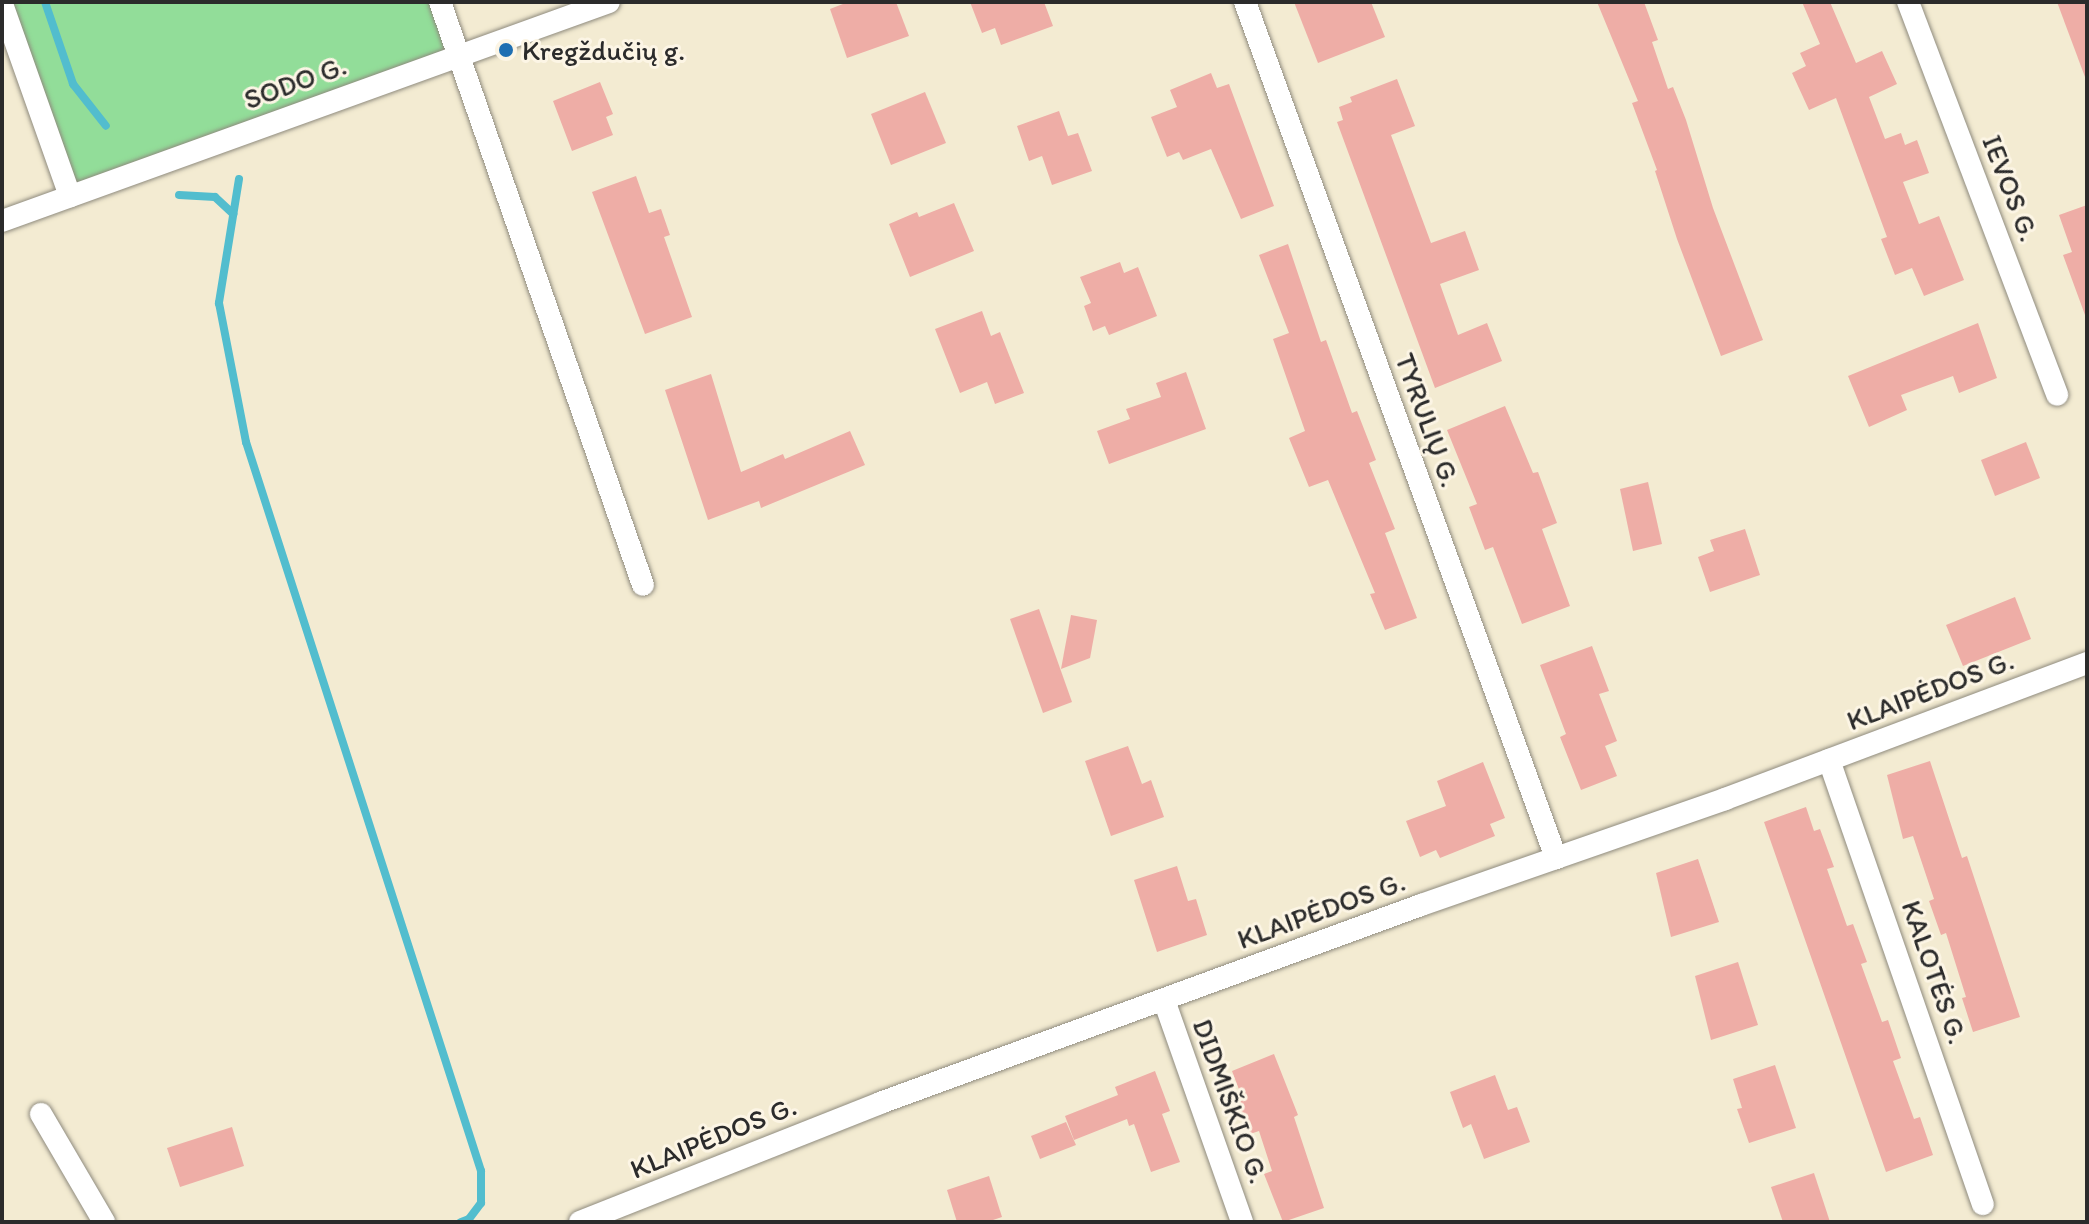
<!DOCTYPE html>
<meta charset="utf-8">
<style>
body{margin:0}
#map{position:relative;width:2089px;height:1224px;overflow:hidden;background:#f3ebd2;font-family:Itim,sans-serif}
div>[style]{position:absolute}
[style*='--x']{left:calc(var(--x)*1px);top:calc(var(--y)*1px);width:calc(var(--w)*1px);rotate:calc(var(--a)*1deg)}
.green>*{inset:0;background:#92dd99}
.stream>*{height:8px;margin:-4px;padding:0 4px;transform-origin:4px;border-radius:4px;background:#52bdce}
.building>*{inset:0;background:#eeada6}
.roads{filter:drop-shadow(0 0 2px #8f8b7e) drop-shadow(0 0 2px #8f8b7e)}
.street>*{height:22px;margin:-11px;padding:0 11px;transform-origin:11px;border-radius:11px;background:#fff}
.dots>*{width:22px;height:22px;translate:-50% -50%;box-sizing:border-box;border:4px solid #fcf5e5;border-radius:50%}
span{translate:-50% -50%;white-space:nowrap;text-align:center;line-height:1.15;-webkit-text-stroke:6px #fcf5e5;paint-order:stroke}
.poi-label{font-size:28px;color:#2b2b2b}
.left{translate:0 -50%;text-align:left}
.street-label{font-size:28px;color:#2b2b2b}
.frame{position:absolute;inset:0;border:4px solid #2b2b2b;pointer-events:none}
</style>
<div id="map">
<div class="green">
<div style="clip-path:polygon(2px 2px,440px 2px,457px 55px,70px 196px)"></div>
</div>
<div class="stream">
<div style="--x:45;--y:2;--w:87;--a:71.1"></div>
<div style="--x:73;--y:84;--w:53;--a:51.8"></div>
<div style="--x:239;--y:179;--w:126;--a:99.2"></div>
<div style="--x:219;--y:303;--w:142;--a:79"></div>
<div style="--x:246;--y:442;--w:766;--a:72.13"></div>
<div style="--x:481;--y:1171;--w:32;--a:90"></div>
<div style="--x:481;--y:1203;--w:20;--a:127"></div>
<div style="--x:469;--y:1219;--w:9;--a:159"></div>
<div style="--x:179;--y:195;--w:36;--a:3"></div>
<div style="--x:215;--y:197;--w:25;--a:43"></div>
</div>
<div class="building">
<div style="clip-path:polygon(848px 2px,896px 2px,909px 36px,847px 58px,830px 9px)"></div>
<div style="clip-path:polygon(970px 2px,1044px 2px,1053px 26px,1001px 45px,995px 28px,982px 33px)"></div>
<div style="clip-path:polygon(1294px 2px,1371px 2px,1385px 37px,1318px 63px)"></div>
<div style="clip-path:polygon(1597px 2px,1644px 2px,1658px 40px,1652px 42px,1668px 89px,1673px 87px,1686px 120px,1713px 208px,1763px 340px,1721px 356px,1677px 239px,1655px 171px,1657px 170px,1632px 103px,1638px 101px)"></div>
<div style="clip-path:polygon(1802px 2px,1830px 2px,1856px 63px,1882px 51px,1897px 84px,1869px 97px,1885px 139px,1901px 133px,1905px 145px,1917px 140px,1929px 173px,1903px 182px,1919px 224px,1939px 216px,1964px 280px,1924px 296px,1912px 268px,1895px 275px,1881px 239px,1887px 237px,1836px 98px,1809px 110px,1792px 73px,1806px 66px,1800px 53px,1820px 44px)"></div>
<div style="clip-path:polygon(2057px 2px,2087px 2px,2087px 77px,2085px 77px)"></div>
<div style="clip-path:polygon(1211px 73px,1217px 88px,1229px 84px,1274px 206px,1241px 219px,1211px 149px,1183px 160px,1179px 152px,1167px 157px,1151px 117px,1177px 107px,1170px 90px)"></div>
<div style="clip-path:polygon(1397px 79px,1415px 126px,1391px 135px,1431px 243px,1465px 231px,1479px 270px,1440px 284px,1458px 335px,1487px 323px,1502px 361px,1435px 388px,1337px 122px,1343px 120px,1339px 107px,1352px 102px,1350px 97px)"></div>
<div style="clip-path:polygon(600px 82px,613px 114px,606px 117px,613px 135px,572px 151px,553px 101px)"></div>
<div style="clip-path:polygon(925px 92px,946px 143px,891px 165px,871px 114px)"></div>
<div style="clip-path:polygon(1059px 111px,1068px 136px,1078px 133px,1092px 171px,1052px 185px,1042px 156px,1029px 161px,1017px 126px)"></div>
<div style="clip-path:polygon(636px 176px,649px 213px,661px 209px,670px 235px,664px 237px,692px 317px,645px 334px,592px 192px)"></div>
<div style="clip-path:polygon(954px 203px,974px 251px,910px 277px,889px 224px,917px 212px,919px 217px)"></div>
<div style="clip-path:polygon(2087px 205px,2087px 314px,2085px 315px,2063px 255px,2072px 252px,2059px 215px)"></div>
<div style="clip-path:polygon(1288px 244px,1321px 342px,1326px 340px,1352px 413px,1357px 411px,1376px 460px,1369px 463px,1395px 529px,1385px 533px,1417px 618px,1385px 630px,1370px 594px,1375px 593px,1328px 480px,1309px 487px,1289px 438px,1305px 431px,1273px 339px,1289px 333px,1259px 255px)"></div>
<div style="clip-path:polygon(1120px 262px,1124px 273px,1138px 267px,1157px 316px,1109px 335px,1105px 326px,1093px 331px,1084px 306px,1091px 303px,1080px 277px)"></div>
<div style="clip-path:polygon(982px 311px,991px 336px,1000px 332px,1024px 393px,995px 404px,987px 382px,960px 393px,935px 329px)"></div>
<div style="clip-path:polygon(1978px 323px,1997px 378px,1959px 393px,1953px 376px,1901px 395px,1907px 410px,1869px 427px,1848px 376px)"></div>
<div style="clip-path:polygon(1186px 372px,1206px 429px,1109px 464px,1097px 431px,1130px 419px,1126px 409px,1161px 397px,1156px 383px)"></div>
<div style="clip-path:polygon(711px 374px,741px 472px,783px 454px,785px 459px,850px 431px,865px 465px,761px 508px,759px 501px,708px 520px,665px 390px)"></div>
<div style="clip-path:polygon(1505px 406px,1533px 473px,1538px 472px,1557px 523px,1542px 529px,1570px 606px,1522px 624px,1493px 547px,1485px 550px,1469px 507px,1477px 504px,1447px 430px)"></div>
<div style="clip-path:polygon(2026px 442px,2040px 478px,1995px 496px,1981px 460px)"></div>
<div style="clip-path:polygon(1648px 482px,1662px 544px,1633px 551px,1620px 489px)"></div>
<div style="clip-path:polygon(1745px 529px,1760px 575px,1710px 592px,1698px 557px,1714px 551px,1710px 540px)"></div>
<div style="clip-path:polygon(2015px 597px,2031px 639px,1963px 666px,1946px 625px)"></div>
<div style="clip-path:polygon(1039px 609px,1072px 702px,1043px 713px,1010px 619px)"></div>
<div style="clip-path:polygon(1071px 615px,1097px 620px,1090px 658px,1061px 669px)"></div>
<div style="clip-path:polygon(1592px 646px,1609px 691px,1599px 694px,1617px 741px,1605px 746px,1617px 776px,1581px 790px,1560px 737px,1566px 734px,1540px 665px)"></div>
<div style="clip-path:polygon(1128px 746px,1142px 784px,1151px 780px,1164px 817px,1111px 836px,1085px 761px)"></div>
<div style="clip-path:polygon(1930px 761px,1962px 858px,1967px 856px,2020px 1017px,1973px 1032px,1962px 998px,1966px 997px,1946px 933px,1941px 935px,1929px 901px,1934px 899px,1913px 836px,1903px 839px,1887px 775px)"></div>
<div style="clip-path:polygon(1483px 762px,1505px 818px,1490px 824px,1495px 836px,1440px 858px,1436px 850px,1420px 857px,1406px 821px,1446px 806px,1437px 781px)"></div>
<div style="clip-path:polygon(1806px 807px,1814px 831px,1820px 829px,1834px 867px,1827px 869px,1847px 926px,1853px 924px,1867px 962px,1861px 964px,1882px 1022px,1888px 1020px,1901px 1058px,1893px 1061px,1914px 1119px,1920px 1117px,1933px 1155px,1886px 1172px,1764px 822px)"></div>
<div style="clip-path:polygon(1698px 859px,1719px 922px,1671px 937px,1656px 873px)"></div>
<div style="clip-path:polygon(1177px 866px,1188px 901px,1196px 899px,1207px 935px,1157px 952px,1134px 880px)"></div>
<div style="clip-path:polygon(1738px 962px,1758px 1025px,1711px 1040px,1695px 976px)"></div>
<div style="clip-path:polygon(1274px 1054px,1298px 1115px,1294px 1117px,1324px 1208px,1283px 1222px,1264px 1174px,1272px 1171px,1259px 1131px,1250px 1134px,1237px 1103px,1243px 1100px,1232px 1071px)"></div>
<div style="clip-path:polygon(1775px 1065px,1796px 1128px,1749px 1143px,1737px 1109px,1742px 1108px,1733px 1079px)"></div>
<div style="clip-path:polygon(1155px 1071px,1170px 1111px,1162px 1114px,1180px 1162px,1151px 1172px,1134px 1124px,1129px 1126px,1127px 1119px,1074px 1140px,1065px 1116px,1118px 1095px,1115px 1087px)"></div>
<div style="clip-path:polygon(1495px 1075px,1508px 1110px,1517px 1107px,1530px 1142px,1484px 1159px,1471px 1124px,1463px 1128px,1450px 1092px)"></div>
<div style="clip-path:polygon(1066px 1122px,1076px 1145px,1040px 1159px,1031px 1136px)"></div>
<div style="clip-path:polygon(232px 1127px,244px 1166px,180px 1187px,167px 1148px)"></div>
<div style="clip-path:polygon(1814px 1173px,1830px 1222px,1783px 1222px,1771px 1187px)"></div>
<div style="clip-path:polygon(989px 1176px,1002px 1217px,987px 1222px,957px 1222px,947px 1190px)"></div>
</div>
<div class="roads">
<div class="street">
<div style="--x:440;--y:2;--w:617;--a:70.8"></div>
<div style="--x:1245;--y:2;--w:911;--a:70.03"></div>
<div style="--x:1908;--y:2;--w:420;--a:69.2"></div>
<div style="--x:2;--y:4;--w:204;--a:70.5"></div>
<div style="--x:2;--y:221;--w:645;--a:-19.84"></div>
<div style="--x:1829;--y:760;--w:470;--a:70.9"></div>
<div style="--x:1164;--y:1000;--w:235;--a:70.6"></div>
<div style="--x:41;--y:1114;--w:125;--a:59.7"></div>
<div style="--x:580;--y:1222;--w:323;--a:-21.6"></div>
<div style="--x:880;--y:1103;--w:576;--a:-20.1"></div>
<div style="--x:1421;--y:905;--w:322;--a:-19.2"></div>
<div style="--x:1725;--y:799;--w:387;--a:-20.6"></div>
</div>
</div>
<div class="dots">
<div style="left:506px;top:50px;background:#1f6fb2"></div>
</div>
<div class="poi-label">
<span class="left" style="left:522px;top:50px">Kregždučių g.</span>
</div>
<div class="street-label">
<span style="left:295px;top:82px;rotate:-20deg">SODO G.</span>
<span style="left:2011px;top:188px;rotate:69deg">IEVOS G.</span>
<span style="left:1428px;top:420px;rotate:70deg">TYRULIŲ G.</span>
<span style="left:1930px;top:690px;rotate:-21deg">KLAIPĖDOS G.</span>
<span style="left:1321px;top:910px;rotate:-20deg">KLAIPĖDOS G.</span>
<span style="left:1935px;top:972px;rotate:71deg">KALOTĖS G.</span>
<span style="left:1231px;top:1101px;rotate:70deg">DIDMIŠKIO G.</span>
<span style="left:713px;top:1137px;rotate:-22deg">KLAIPĖDOS G.</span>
</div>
<div class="frame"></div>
</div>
